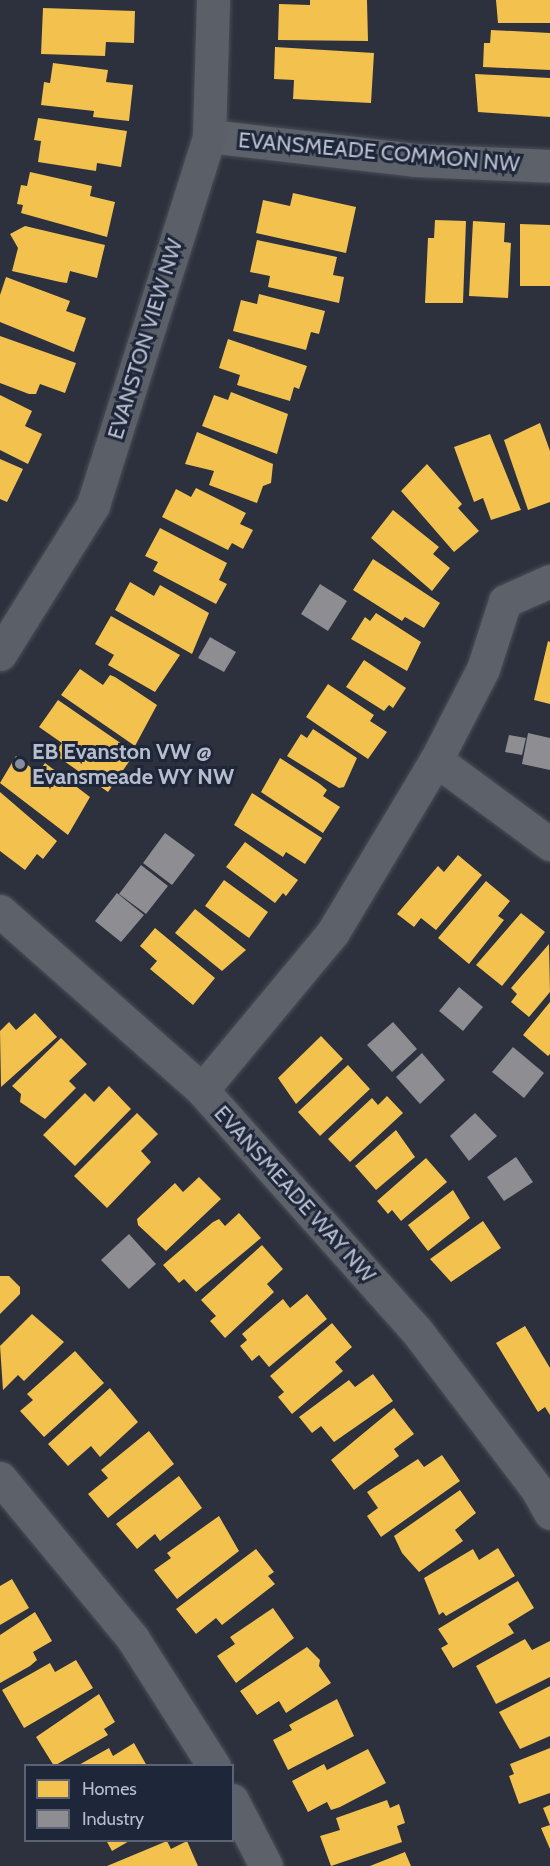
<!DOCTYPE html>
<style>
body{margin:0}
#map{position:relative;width:550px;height:1866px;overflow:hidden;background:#2c313d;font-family:Cabin,sans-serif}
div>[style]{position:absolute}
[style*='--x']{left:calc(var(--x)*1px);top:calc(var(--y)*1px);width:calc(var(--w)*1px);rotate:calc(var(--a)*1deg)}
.homes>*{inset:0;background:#f2c14e}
.industry>*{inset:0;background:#8d8d92}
.roads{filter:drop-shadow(0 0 2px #4a4e56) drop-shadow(0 0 2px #4a4e56)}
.street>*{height:33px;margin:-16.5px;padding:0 16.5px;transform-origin:16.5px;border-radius:16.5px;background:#5d616a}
.secondary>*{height:33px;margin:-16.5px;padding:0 16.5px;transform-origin:16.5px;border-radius:16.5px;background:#5b5f68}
.dots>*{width:16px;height:16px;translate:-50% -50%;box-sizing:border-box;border:3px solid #1e2639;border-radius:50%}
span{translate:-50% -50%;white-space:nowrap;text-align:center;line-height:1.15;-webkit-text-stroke:6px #1e2639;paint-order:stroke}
.street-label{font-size:22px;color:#b7bdcd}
.poi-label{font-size:22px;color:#b7bdcd;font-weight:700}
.left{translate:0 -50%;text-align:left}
.legend{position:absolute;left:24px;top:1764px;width:210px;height:78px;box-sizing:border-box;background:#1e2639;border:2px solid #5b6274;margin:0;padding:8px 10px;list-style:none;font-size:18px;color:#b7bdcd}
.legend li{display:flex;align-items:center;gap:12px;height:30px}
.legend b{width:30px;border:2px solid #5b6274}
</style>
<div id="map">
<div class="homes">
<div style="clip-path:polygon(310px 0,367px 0,368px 41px,278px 40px,279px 4px,310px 5px)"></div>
<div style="clip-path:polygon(496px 0,550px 0,550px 23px,498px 23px)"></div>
<div style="clip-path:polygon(43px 8px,135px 11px,134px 43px,106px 42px,105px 56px,41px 54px)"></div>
<div style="clip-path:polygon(491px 30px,550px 33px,550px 70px,483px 67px,484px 43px,490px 43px)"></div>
<div style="clip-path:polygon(275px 47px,374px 53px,371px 103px,293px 99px,294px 80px,274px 79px)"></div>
<div style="clip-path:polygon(53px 63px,108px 70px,106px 82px,133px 85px,129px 121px,93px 117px,94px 111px,41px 105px,44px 82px,50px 83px)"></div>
<div style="clip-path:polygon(475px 74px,550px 78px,550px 117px,478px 112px)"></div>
<div style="clip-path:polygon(38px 118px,127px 131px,121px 167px,97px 163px,96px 171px,38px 162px,41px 141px,34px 140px)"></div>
<div style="clip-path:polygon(30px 172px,92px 186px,90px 196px,115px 202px,107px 237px,21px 213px,23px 205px,17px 204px,21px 185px,27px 186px)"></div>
<div style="clip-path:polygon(293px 193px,356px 207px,346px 253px,256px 233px,263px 200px,290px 206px)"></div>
<div style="clip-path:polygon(435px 220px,466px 221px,463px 303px,425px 303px,428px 238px,434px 238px)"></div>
<div style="clip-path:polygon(473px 221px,505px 223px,504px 242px,511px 243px,508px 298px,469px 296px)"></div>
<div style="clip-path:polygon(520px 224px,550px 225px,550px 286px,520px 286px)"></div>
<div style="clip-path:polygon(25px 226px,105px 245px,97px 278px,70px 271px,67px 283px,60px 282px,12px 271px,18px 248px,10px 234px)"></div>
<div style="clip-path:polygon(257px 240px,337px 257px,333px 275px,344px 277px,339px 303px,268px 287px,270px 276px,250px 272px)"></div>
<div style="clip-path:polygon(6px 277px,70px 301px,66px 311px,86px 318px,74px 352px,0 322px,0 295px)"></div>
<div style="clip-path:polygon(259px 294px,325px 311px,319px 334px,311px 332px,306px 350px,233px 331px,241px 300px,257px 304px)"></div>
<div style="clip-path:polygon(0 336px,76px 363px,65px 393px,40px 384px,36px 394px,29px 394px,0 383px)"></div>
<div style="clip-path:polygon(228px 339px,307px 366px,299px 389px,294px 387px,290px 401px,237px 385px,240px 375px,219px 368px)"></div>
<div style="clip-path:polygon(231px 392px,288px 414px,277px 454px,202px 426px,214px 395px,228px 400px)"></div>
<div style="clip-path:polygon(0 395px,32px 411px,25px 426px,42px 434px,28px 464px,0 450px)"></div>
<div style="clip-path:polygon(540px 423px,550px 451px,550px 502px,528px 510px,504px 440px)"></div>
<div style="clip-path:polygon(197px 432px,273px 464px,271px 483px,263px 486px,257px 503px,209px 485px,214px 471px,185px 464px)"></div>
<div style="clip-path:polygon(490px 434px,521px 510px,491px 520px,483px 498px,474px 502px,454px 447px)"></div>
<div style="clip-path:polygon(0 459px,23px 469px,7px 502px,0 499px)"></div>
<div style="clip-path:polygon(427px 464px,462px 504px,458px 508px,479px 531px,454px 552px,401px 491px)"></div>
<div style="clip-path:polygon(196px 488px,246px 513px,240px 524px,253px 530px,243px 549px,232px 543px,228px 550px,162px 517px,176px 489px,191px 497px)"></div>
<div style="clip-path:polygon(393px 510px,439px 547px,433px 554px,450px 568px,432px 591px,371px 538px)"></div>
<div style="clip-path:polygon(160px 528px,227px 563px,219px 580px,227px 584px,216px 604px,153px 571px,158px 562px,145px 556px)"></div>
<div style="clip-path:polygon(373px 559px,440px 603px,424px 628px,405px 617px,402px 621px,353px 590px)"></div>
<div style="clip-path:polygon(130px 582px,154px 596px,160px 585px,209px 613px,192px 654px,115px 610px)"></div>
<div style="clip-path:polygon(376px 613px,421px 642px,407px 671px,351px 639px,365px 617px,370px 621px)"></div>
<div style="clip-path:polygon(111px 616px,180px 655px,155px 692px,108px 665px,114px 655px,95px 644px)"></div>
<div style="clip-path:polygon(548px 641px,550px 642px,550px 704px,534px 700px)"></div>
<div style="clip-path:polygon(364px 660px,406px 688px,393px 708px,389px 705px,384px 711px,346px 687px)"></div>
<div style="clip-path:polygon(80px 669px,103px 685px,110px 675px,115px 677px,157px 705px,135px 746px,61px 695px)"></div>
<div style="clip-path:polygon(328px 684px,374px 715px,370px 721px,387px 732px,368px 759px,306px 717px)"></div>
<div style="clip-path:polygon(58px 700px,135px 753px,108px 792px,54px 754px,62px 743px,39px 727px)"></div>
<div style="clip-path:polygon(313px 729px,357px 758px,344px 787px,339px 788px,287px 756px,301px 734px,307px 738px)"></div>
<div style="clip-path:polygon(16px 756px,38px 773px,45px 763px,90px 797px,68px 835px,0 783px)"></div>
<div style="clip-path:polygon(280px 758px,320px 784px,327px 790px,323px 796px,340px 807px,323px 833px,261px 792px)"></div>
<div style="clip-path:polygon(0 792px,57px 841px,43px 859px,37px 854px,25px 870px,0 851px)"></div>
<div style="clip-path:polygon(252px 793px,322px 838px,305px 864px,286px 852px,283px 857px,234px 825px)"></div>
<div style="clip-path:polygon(245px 842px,298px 880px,286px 896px,283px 893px,275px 903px,226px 867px)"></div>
<div style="clip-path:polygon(458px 855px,482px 875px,436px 930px,421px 918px,414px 927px,397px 914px,438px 866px,444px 872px)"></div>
<div style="clip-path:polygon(224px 880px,268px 912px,249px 938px,205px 906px)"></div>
<div style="clip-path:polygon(486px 881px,510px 901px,498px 916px,504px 920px,469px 964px,438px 938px)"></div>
<div style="clip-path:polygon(195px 909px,246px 950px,222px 971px,175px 933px)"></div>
<div style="clip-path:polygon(521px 913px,545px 932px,502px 986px,476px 965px)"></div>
<div style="clip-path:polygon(155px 928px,215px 978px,193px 1005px,150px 969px,157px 961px,140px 946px)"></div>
<div style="clip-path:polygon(549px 944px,550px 992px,529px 1017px,511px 1002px,517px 994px,511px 988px)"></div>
<div style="clip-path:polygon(550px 1002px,550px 1054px,548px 1056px,523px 1035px)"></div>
<div style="clip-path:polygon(35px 1013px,57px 1037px,1px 1087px,0 1031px,9px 1022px,16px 1030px)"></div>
<div style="clip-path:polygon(321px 1036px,343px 1059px,296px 1104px,278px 1078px)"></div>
<div style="clip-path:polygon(61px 1038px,87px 1064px,69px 1081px,76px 1088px,45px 1119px,20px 1102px,21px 1094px,12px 1086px)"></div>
<div style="clip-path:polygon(348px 1065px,370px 1089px,320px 1136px,298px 1112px)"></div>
<div style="clip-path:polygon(109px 1086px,131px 1109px,75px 1166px,43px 1135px,85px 1093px,94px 1102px)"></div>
<div style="clip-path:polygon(387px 1096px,403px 1113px,350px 1162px,328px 1139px,372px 1098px,378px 1105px)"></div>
<div style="clip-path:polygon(137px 1113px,158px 1134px,141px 1151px,151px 1162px,107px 1208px,74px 1176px)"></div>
<div style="clip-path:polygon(396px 1130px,415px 1157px,376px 1190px,355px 1166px)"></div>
<div style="clip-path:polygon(426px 1158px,447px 1182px,401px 1221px,392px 1210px,388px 1214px,377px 1201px)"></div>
<div style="clip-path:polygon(199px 1177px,221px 1199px,166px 1251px,138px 1225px,137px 1219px,175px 1183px,183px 1192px)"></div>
<div style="clip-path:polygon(453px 1190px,470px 1218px,428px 1251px,408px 1225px)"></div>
<div style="clip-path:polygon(239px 1213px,261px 1238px,196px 1292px,184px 1279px,179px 1283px,163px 1265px,213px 1222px,219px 1219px,225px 1226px)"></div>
<div style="clip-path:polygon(483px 1221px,501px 1248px,451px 1282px,430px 1259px)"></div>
<div style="clip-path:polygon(262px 1245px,283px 1269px,267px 1284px,274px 1292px,225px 1338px,210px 1321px,216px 1316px,201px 1300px)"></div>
<div style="clip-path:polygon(0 1276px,9px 1276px,20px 1287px,20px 1294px,0 1314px)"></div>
<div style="clip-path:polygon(307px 1294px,327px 1319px,269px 1367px,259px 1355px,252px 1361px,240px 1346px,247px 1340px,242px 1334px,283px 1299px,290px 1308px)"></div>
<div style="clip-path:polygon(32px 1314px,64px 1342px,24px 1381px,18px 1375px,3px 1390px,0 1346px)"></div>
<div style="clip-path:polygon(332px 1323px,352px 1347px,335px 1362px,343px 1371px,292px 1414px,278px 1397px,284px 1392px,270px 1376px)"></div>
<div style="clip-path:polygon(525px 1326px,550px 1368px,550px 1415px,545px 1407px,538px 1412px,496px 1343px)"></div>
<div style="clip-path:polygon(75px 1351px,104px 1383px,44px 1437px,20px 1411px,33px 1400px,27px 1394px)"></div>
<div style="clip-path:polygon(373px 1374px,393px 1401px,334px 1442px,321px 1426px,312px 1433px,299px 1417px,349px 1380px,355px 1387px)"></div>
<div style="clip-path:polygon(110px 1388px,138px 1422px,100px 1457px,91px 1446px,68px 1466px,48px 1444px)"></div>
<div style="clip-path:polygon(394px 1408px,414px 1434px,394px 1449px,399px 1456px,354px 1490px,331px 1460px)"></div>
<div style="clip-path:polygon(149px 1431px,174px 1464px,108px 1518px,88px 1494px,108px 1478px,101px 1470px)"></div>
<div style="clip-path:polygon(442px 1455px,460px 1481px,381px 1537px,367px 1516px,378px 1508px,367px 1492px,418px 1459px,424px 1467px)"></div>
<div style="clip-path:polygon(179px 1476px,202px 1508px,160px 1541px,155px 1534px,137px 1549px,116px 1524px)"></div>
<div style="clip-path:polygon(460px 1490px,476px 1513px,455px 1530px,463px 1541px,419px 1572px,402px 1553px,394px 1536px)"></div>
<div style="clip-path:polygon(219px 1516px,239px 1551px,177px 1599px,154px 1570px,171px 1558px,167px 1553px)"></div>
<div style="clip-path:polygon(498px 1548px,515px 1576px,446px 1616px,443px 1612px,439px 1615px,424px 1578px,473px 1549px,479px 1560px)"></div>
<div style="clip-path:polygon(256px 1549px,274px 1572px,268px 1576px,275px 1584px,222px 1625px,216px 1618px,196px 1634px,176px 1609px)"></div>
<div style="clip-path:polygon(12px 1579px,29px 1608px,0 1625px,0 1586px)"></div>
<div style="clip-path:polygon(518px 1581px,534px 1608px,508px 1624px,514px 1633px,453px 1668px,441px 1648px,448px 1644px,438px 1629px)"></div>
<div style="clip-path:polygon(273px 1608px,294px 1638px,236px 1683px,217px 1656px,235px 1644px,230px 1637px)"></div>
<div style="clip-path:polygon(35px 1612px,52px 1641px,33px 1652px,37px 1660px,30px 1666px,0 1683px,0 1635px)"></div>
<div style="clip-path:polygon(525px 1639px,532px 1650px,550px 1641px,550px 1677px,496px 1704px,476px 1666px)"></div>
<div style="clip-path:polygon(307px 1647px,320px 1660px,319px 1666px,331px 1683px,286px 1713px,279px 1701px,257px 1715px,240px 1691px)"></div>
<div style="clip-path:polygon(76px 1660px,93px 1688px,24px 1728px,2px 1690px,50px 1663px,55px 1672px)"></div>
<div style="clip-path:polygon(550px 1686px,550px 1736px,520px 1749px,499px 1712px)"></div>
<div style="clip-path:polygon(99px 1694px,115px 1722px,104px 1729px,108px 1735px,54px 1766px,36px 1737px)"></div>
<div style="clip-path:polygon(337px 1699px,354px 1736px,288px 1770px,273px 1740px,292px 1730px,289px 1725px,296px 1721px)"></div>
<div style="clip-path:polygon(134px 1743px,147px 1766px,77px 1766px,109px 1748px,113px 1756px)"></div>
<div style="clip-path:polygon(550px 1748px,550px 1793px,519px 1804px,509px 1776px,514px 1774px,510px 1764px)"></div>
<div style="clip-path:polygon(368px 1749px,386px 1783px,340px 1807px,331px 1810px,327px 1802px,308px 1812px,292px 1781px,324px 1764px,327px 1770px)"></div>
<div style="clip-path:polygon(387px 1800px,390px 1808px,399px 1804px,405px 1823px,397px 1826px,402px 1842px,331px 1866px,320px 1836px,340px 1830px,336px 1818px)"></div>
<div style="clip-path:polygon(550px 1805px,550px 1849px,541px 1828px,550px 1825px,543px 1808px)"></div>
<div style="clip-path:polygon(106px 1840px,131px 1840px,112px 1851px)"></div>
<div style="clip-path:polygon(167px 1841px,171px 1849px,187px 1841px,198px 1866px,107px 1866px)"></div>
<div style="clip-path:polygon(405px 1852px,411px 1866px,370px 1866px)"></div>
</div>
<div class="industry">
<div style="clip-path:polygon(320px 584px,347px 601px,328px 631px,301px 614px)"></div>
<div style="clip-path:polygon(210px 637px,236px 652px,224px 672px,198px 658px)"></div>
<div style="clip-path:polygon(528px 733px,550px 738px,550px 770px,522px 764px)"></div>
<div style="clip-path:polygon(509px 735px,526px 738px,522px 755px,505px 752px)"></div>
<div style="clip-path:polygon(165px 833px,195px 855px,172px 885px,143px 863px)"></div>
<div style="clip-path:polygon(141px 865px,168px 886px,146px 914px,119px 894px)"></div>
<div style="clip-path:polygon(117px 893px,144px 915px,121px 942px,95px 921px)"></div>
<div style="clip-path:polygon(459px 987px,483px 1007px,463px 1031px,439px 1011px)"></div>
<div style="clip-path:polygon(393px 1022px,417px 1049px,392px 1072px,367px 1045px)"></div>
<div style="clip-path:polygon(513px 1047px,544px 1073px,524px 1098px,492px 1072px)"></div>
<div style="clip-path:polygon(422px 1053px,445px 1080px,420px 1104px,396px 1077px)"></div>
<div style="clip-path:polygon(475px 1113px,497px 1136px,469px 1161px,450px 1136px)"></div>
<div style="clip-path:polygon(516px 1157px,533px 1182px,504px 1201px,487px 1177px)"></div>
<div style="clip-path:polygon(129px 1234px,156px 1264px,129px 1289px,101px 1260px)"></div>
</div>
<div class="roads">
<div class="street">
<div style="--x:209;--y:136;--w:207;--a:6.6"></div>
<div style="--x:415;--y:160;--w:135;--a:2.5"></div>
<div style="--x:436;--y:760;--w:142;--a:36.4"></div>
<div style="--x:0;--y:911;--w:270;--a:41.5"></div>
<div style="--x:202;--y:1090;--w:322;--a:48.3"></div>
<div style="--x:416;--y:1330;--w:202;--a:52.8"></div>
<div style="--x:538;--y:1491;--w:25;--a:61"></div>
<div style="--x:202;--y:1090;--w:205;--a:-50.3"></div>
<div style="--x:333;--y:932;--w:200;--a:-59.1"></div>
<div style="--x:436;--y:760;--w:102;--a:-62.7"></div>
<div style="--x:483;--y:669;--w:71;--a:-72.1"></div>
<div style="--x:505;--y:601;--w:49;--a:-24"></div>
<div style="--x:0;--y:1478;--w:209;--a:50.4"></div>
<div style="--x:133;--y:1639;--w:151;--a:57.5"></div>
<div style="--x:232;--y:1800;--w:74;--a:62.7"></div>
</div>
<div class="secondary">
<div style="--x:0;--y:654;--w:176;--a:-58"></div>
<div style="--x:93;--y:505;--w:387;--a:-72.5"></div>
<div style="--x:209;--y:136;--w:136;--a:-88.3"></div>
</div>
</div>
<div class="dots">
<div style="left:20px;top:764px;background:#868c9b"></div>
</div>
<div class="street-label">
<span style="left:379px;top:152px;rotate:5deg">EVANSMEADE COMMON NW</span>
<span style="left:145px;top:339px;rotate:-73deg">EVANSTON VIEW NW</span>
<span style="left:295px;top:1194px;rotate:48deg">EVANSMEADE WAY NW</span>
</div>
<div class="poi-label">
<span class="left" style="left:32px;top:764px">EB Evanston VW @<br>Evansmeade WY NW</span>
</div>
<ul class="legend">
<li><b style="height:16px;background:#f2c14e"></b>Homes</li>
<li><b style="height:16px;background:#8d8d92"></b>Industry</li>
</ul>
</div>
